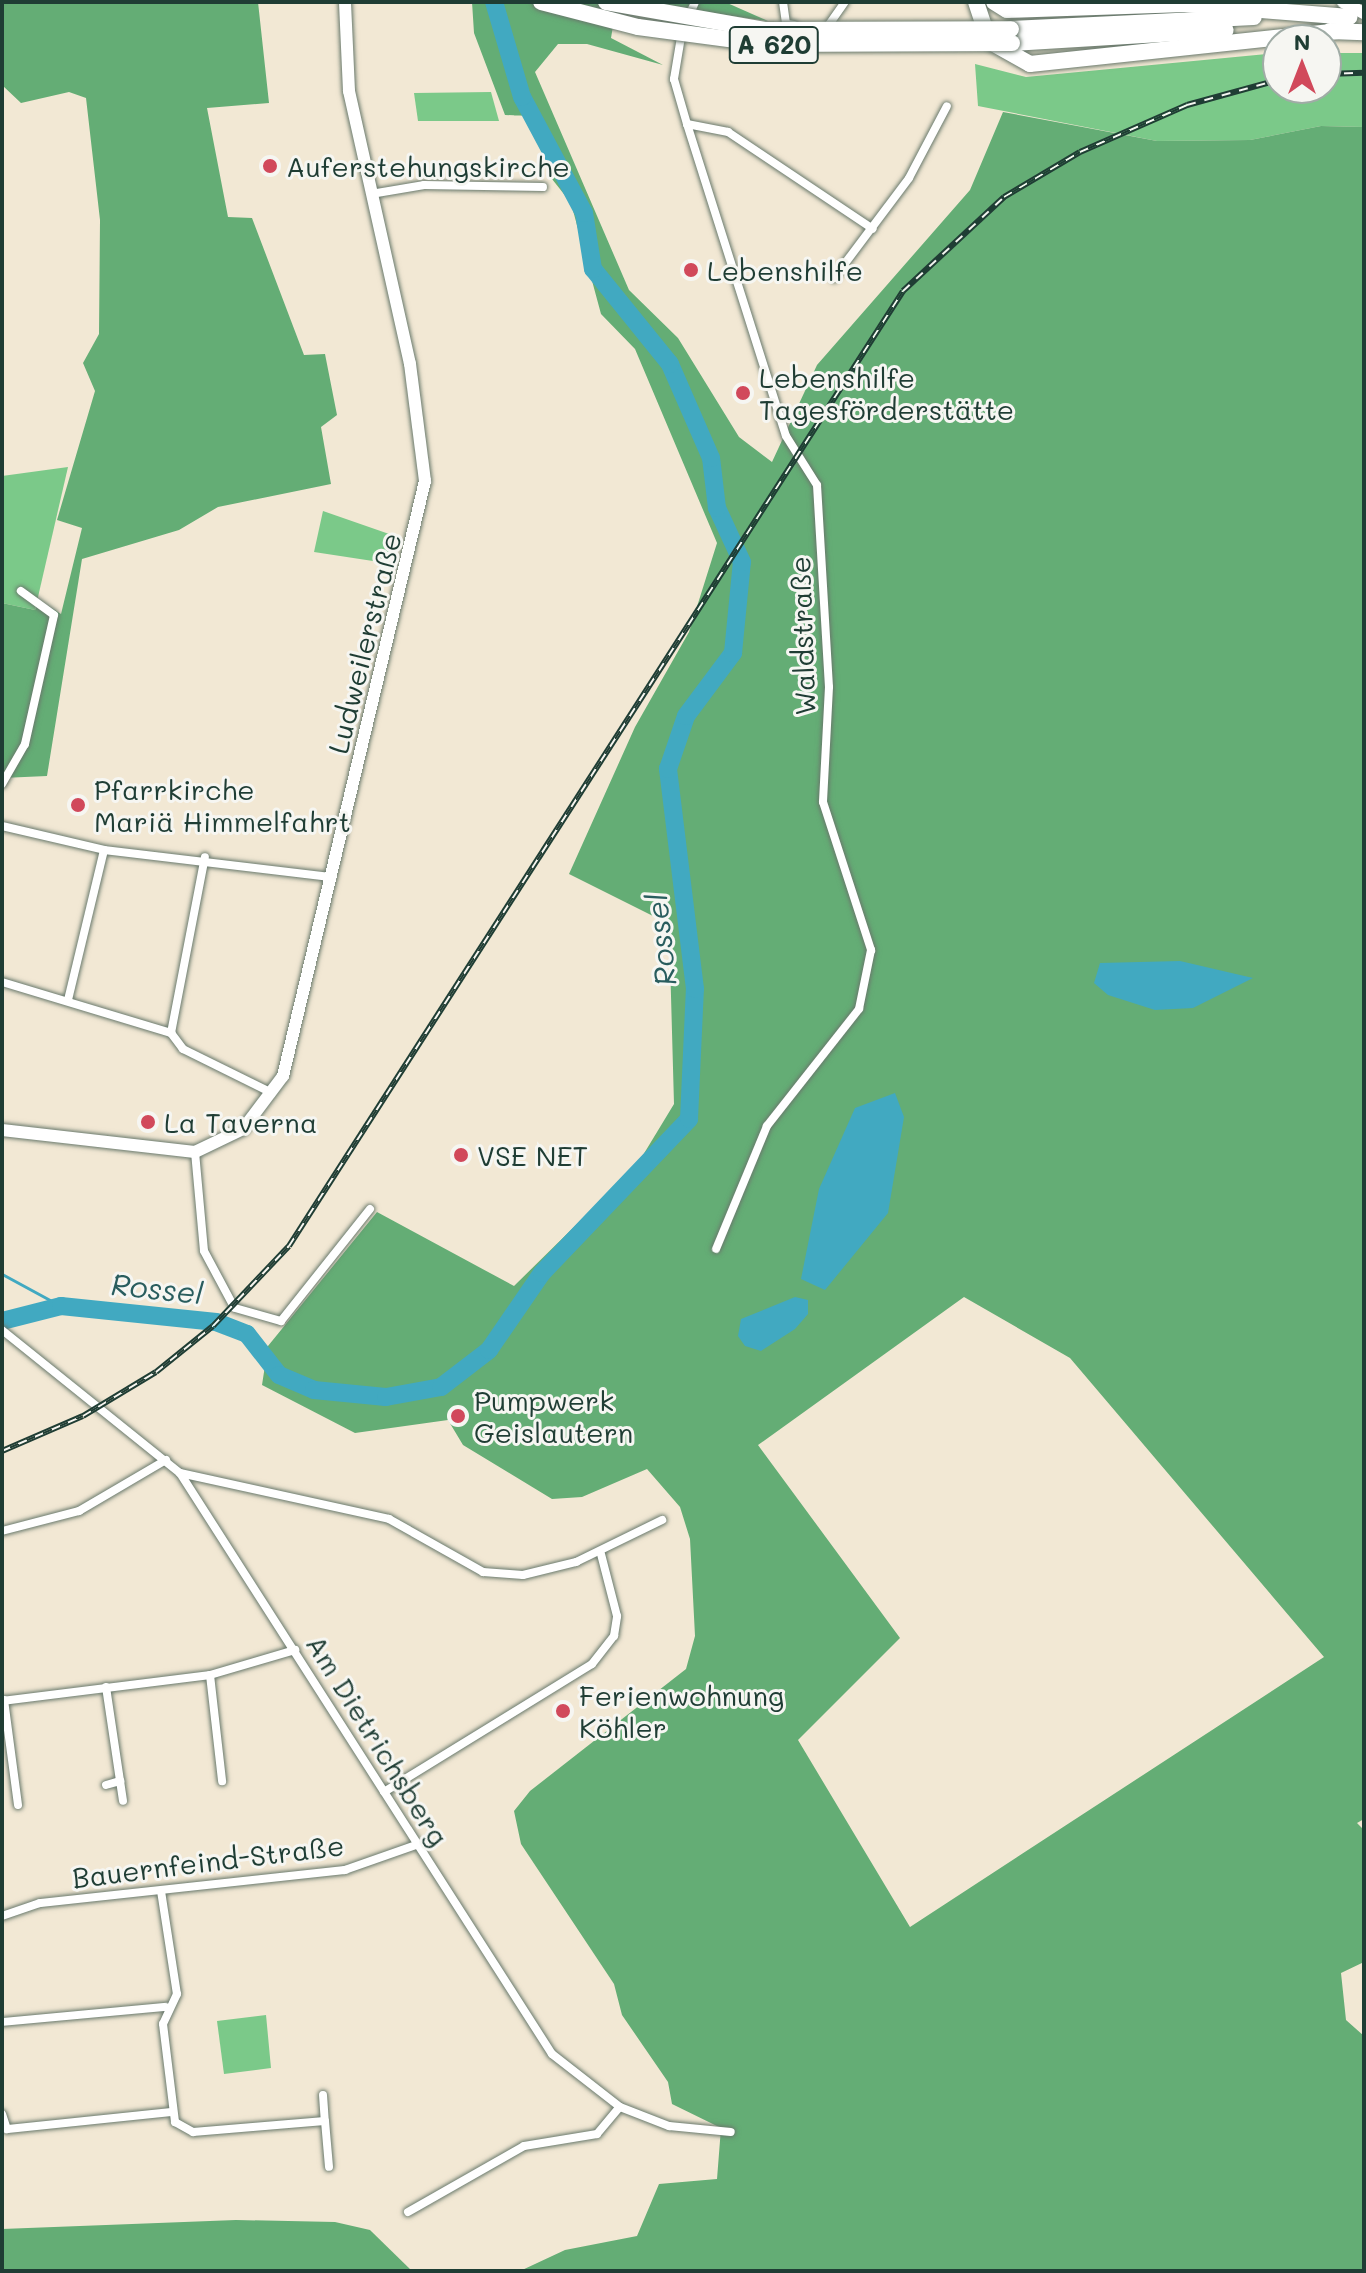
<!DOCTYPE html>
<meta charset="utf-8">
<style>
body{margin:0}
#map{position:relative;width:1366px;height:2273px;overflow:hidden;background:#f2e8d4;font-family:Mali,sans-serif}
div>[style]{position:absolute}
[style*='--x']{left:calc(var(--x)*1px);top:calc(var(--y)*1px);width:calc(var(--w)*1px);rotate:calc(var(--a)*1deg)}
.green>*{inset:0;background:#7bc989}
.forest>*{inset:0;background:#64ad75}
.water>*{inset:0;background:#41a9c1}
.stream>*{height:3px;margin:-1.5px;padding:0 1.5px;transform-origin:1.5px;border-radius:1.5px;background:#41a9c1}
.river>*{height:18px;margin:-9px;padding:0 9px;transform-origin:9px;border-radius:9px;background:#41a9c1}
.roads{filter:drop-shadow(0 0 2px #69796c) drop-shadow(0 0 2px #69796c)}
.street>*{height:8px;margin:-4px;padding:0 4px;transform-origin:4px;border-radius:4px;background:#fff}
.secondary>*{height:12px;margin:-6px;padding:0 6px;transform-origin:6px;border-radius:6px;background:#fff}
.highway>*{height:16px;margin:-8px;padding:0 8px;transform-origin:8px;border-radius:8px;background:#fff}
.rail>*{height:6px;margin-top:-3px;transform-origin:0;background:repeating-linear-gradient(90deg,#f6f6f2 0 9px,#1f3d34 0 18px);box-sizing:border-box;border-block:2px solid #1f3d34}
.bridges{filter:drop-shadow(0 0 2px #69796c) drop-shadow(0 0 2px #69796c)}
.highway-bridge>*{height:16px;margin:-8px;padding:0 8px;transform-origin:8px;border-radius:8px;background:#fff}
.dots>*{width:22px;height:22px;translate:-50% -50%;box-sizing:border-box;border:4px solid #f6f6f2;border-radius:50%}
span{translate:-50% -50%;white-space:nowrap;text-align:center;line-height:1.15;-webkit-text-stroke:6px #f6f6f2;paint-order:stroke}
.shield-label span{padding:2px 6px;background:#f6f6f2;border:2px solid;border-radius:6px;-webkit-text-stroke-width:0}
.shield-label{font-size:26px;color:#1f3d34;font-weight:700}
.poi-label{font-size:28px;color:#1f3d34}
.left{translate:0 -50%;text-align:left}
.street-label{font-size:28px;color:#1f3d34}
.water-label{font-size:30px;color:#295d5e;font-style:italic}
.frame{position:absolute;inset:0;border:4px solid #1f3d34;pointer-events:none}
.north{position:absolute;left:1262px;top:24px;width:80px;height:80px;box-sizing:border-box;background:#f6f6f2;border:2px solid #a0aca6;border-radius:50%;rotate:0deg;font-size:22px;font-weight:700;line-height:32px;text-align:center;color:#1f3d34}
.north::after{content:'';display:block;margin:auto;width:28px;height:36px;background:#d1495b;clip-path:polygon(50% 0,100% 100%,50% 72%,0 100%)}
</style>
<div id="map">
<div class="green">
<div style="clip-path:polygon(1278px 53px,1278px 88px,1326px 88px,1326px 53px,1364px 53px,1364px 127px,1321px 126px,1250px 140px,1157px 141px,978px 106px,975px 64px,1026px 77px)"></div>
<div style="clip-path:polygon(491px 92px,499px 121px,418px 121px,414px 93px)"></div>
<div style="clip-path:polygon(68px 467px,35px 610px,2px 603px,2px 476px)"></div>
<div style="clip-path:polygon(323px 511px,392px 535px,386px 563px,314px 552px)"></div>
<div style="clip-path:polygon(266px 2015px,271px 2068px,224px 2074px,217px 2021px)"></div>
</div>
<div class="forest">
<div style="clip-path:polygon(2px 2px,258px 2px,269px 103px,207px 108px,228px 217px,252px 218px,304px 355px,325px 354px,337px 415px,321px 427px,331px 484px,218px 507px,179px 530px,82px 559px,47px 776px,2px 778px,2px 603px,35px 610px,39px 600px,61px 614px,82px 528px,57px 520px,95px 391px,83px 363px,99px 334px,100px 220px,86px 98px,69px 92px,21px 103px,2px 85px)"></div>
<div style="clip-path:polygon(evenodd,472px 2px,617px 2px,611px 38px,663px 65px,587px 44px,558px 44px,535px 72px,629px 290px,678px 338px,739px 437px,772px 462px,817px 365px,970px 190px,1003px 112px,1157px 141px,1250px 140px,1321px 126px,1364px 127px,1364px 1819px,1357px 1823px,1364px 1830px,1364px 1962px,1341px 1973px,1346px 2020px,1364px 2036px,1364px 2271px,520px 2271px,565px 2250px,637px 2236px,659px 2184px,717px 2179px,721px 2128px,672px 2104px,668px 2082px,622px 2015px,614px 1984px,521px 1844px,514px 1811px,530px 1791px,686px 1669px,695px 1636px,690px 1539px,680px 1507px,647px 1469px,582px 1497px,552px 1499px,463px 1445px,448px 1420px,355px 1433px,262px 1385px,268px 1346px,377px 1212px,514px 1286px,637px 1165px,674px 1104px,669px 924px,569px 874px,635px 727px,689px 632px,717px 543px,635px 349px,601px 314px,571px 203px,552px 179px,539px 127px,531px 116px,505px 115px,474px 33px,472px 2px,964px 1297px,1070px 1358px,1324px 1657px,910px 1927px,798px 1740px,900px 1638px,758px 1445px,964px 1297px)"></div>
<div style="clip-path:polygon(641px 2px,725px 2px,768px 21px,661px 6px)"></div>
<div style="clip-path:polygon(236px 2220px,335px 2222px,370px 2230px,412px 2271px,2px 2271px,2px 2229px)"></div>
</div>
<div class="water">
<div style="clip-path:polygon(1180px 961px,1253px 978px,1193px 1008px,1155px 1010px,1108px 995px,1094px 983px,1100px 963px)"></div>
<div style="clip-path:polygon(895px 1093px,904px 1117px,888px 1213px,825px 1290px,801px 1279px,819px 1189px,855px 1108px)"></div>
<div style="clip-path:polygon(795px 1297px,808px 1300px,808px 1314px,795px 1329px,761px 1351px,745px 1346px,738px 1336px,741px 1319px)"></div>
</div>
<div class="stream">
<div style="--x:2;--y:1274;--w:67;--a:28.5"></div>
</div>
<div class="river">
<div style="--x:2;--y:1321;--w:61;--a:-14.3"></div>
<div style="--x:61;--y:1306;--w:156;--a:5.9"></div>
<div style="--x:216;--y:1322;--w:33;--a:21"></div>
<div style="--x:247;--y:1334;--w:52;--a:52"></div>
<div style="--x:279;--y:1375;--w:38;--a:23"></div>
<div style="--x:314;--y:1390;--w:72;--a:5.6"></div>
<div style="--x:386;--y:1397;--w:56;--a:-10.3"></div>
<div style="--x:441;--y:1387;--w:61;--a:-37.6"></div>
<div style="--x:489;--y:1350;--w:93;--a:-55.5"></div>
<div style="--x:542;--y:1273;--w:213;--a:-46.3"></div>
<div style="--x:689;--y:1119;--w:130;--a:-87.4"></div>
<div style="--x:695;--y:989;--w:222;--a:-97"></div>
<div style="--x:668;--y:769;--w:56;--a:-71.2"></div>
<div style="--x:686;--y:716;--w:79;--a:-53.3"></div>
<div style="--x:733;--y:653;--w:91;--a:-84.4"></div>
<div style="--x:742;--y:562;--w:60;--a:-114.8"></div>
<div style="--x:717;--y:508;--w:50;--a:-96.8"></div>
<div style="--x:711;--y:458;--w:103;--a:-113.6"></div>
<div style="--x:670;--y:364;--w:122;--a:-129"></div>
<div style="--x:593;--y:269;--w:57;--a:-99.1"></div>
<div style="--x:584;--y:213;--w:132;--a:-118.1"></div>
<div style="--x:522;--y:97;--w:99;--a:-106.4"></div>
</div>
<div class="roads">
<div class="street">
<div style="--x:783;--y:2;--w:22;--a:82"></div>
<div style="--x:786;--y:24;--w:8;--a:7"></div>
<div style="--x:688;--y:18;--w:17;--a:-66"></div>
<div style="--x:828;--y:26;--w:29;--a:-55"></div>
<div style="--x:682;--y:31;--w:49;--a:99.5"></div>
<div style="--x:674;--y:79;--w:47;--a:73.9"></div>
<div style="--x:687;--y:124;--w:327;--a:72.4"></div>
<div style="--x:786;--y:436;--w:58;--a:57.7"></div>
<div style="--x:817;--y:485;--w:202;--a:86.6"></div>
<div style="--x:829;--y:687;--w:115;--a:93"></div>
<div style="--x:823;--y:802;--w:156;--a:72"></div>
<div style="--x:871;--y:950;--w:60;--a:101.5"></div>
<div style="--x:859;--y:1009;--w:149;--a:128.2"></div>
<div style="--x:767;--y:1126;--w:133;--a:112.5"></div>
<div style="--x:687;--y:124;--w:42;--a:11"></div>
<div style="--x:728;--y:132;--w:174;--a:33.8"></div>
<div style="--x:371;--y:194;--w:54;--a:-9.6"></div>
<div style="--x:424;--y:185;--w:119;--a:1"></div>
<div style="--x:834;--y:278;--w:125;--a:-53.1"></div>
<div style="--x:909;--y:178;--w:81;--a:-62.2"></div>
<div style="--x:2;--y:784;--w:46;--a:-60.1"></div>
<div style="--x:25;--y:744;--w:132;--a:-77.3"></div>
<div style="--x:54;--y:615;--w:41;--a:-144"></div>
<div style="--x:2;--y:826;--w:105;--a:13.2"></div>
<div style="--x:104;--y:850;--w:230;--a:6.8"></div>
<div style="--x:2;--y:982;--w:177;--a:16.8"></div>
<div style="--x:171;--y:1033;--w:20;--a:53"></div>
<div style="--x:183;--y:1049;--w:99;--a:26.3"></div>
<div style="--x:68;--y:1000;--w:154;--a:-76.5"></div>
<div style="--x:171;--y:1033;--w:179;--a:-79.1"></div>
<div style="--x:195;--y:1152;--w:99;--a:84.8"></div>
<div style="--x:204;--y:1251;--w:64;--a:61.8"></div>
<div style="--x:235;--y:1308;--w:48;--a:15.8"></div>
<div style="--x:281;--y:1321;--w:143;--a:-51.5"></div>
<div style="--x:2;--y:1330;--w:228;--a:38.8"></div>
<div style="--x:180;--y:1473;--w:690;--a:57.37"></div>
<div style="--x:552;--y:2054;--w:86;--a:37.9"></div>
<div style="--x:620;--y:2107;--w:53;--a:21.2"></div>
<div style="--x:669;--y:2126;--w:62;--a:5.5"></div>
<div style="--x:180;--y:1473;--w:214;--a:12.4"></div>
<div style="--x:389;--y:1519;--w:108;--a:29.4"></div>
<div style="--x:483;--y:1572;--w:40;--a:4.3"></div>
<div style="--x:523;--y:1575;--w:55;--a:-13.8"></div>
<div style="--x:576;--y:1562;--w:96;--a:-26"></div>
<div style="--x:2;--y:1531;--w:80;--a:-14.6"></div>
<div style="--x:79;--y:1511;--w:101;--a:-30.4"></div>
<div style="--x:210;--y:1675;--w:107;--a:83.5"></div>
<div style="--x:106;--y:1687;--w:115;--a:81.5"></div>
<div style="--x:4;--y:1700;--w:106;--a:82.4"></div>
<div style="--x:2;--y:1701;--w:210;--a:-7.1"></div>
<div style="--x:210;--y:1675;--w:89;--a:-16.4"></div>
<div style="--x:106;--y:1785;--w:15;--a:-16"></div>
<div style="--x:384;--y:1792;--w:244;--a:-31.6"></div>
<div style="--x:592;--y:1664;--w:36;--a:-52"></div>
<div style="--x:614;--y:1636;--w:20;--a:-81"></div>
<div style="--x:617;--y:1616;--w:64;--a:-104.5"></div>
<div style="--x:161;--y:1891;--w:104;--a:81.2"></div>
<div style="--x:177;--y:1994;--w:33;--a:115"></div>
<div style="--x:163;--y:2024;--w:99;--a:83"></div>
<div style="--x:175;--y:2122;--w:21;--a:29"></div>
<div style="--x:193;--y:2132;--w:132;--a:-4.8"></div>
<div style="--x:325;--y:2121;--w:46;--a:85"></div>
<div style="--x:2;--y:1916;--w:40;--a:-18.9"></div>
<div style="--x:40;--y:1903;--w:307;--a:-6.2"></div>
<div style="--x:345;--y:1870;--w:78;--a:-19.4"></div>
<div style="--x:2;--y:2022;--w:164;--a:-5.3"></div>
<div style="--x:323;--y:2095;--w:26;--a:86"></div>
<div style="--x:2;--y:2114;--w:16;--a:72"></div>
<div style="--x:7;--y:2129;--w:166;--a:-5.9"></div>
<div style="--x:408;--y:2212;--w:133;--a:-29.6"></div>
<div style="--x:524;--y:2146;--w:74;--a:-9.3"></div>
<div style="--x:597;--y:2134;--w:35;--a:-50"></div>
</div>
<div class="secondary">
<div style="--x:1343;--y:2;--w:24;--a:28"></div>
<div style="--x:2;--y:1130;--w:194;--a:6.5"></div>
<div style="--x:195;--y:1152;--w:53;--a:-25.6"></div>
<div style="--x:243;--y:1129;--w:66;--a:-53"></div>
<div style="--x:283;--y:1076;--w:612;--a:-76.58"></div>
<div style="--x:425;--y:481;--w:118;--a:-97.3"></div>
<div style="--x:410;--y:364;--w:280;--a:-102.6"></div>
<div style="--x:349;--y:91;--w:89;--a:-92.6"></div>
</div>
<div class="highway">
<div style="--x:976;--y:2;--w:41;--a:71.6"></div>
<div style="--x:989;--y:41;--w:47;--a:29.3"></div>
<div style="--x:1030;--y:64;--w:312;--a:-6.1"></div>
<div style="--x:994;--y:2;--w:15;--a:32"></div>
<div style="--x:1007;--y:10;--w:178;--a:-1.9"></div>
<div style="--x:1185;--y:4;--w:165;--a:4.5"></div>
<div style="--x:1011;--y:29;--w:243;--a:-2.8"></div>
<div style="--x:1330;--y:31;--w:34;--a:2"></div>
<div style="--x:1012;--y:43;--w:214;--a:-3.5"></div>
</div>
</div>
<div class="rail">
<div style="--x:1326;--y:74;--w:38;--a:-2"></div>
<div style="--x:2;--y:1451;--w:88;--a:-23.4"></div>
<div style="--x:83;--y:1416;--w:85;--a:-31.1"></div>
<div style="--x:156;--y:1372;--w:73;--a:-38.9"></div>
<div style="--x:213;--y:1326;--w:110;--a:-46.5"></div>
<div style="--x:289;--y:1246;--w:1135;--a:-57.26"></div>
<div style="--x:903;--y:291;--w:138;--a:-42.9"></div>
<div style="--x:1004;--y:197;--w:88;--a:-30.6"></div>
<div style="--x:1080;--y:152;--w:117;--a:-23.7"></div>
<div style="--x:1187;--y:105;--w:94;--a:-15.4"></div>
</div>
<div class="bridges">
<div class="highway-bridge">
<div style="--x:541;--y:2;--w:100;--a:14.5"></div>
<div style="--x:638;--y:27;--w:129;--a:7.6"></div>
<div style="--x:766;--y:44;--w:246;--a:-0.2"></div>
<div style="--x:606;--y:2;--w:161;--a:10"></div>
<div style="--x:765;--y:30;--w:246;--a:-0.2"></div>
</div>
</div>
<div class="dots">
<div style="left:270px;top:166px;background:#d1495b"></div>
<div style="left:691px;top:270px;background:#d1495b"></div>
<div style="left:743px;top:393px;background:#d1495b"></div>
<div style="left:78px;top:805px;background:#d1495b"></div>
<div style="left:148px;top:1122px;background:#d1495b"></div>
<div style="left:461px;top:1155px;background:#d1495b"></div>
<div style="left:458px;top:1416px;background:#d1495b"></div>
<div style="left:563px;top:1711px;background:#d1495b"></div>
</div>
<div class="shield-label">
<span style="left:774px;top:45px">A 620</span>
</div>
<div class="poi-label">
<span class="left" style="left:286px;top:166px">Auferstehungskirche</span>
<span class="left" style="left:707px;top:270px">Lebenshilfe</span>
<span class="left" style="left:759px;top:393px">Lebenshilfe<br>Tagesförderstätte</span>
<span class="left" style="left:94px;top:805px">Pfarrkirche<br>Mariä Himmelfahrt</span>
<span class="left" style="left:164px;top:1122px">La Taverna</span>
<span class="left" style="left:477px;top:1155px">VSE NET</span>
<span class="left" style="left:474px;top:1416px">Pumpwerk<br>Geislautern</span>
<span class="left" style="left:579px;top:1711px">Ferienwohnung<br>Köhler</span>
</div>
<div class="street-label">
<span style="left:802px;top:636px;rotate:-92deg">Waldstraße</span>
<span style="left:364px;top:643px;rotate:-76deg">Ludweilerstraße</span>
<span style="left:378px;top:1740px;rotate:58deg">Am Dietrichsberg</span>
<span style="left:208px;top:1861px;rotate:-7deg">Bauernfeind-Straße</span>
</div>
<div class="water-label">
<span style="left:660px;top:940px;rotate:-96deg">Rossel</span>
<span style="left:157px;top:1288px;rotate:6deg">Rossel</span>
</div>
<div class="frame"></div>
<div class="north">N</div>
</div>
